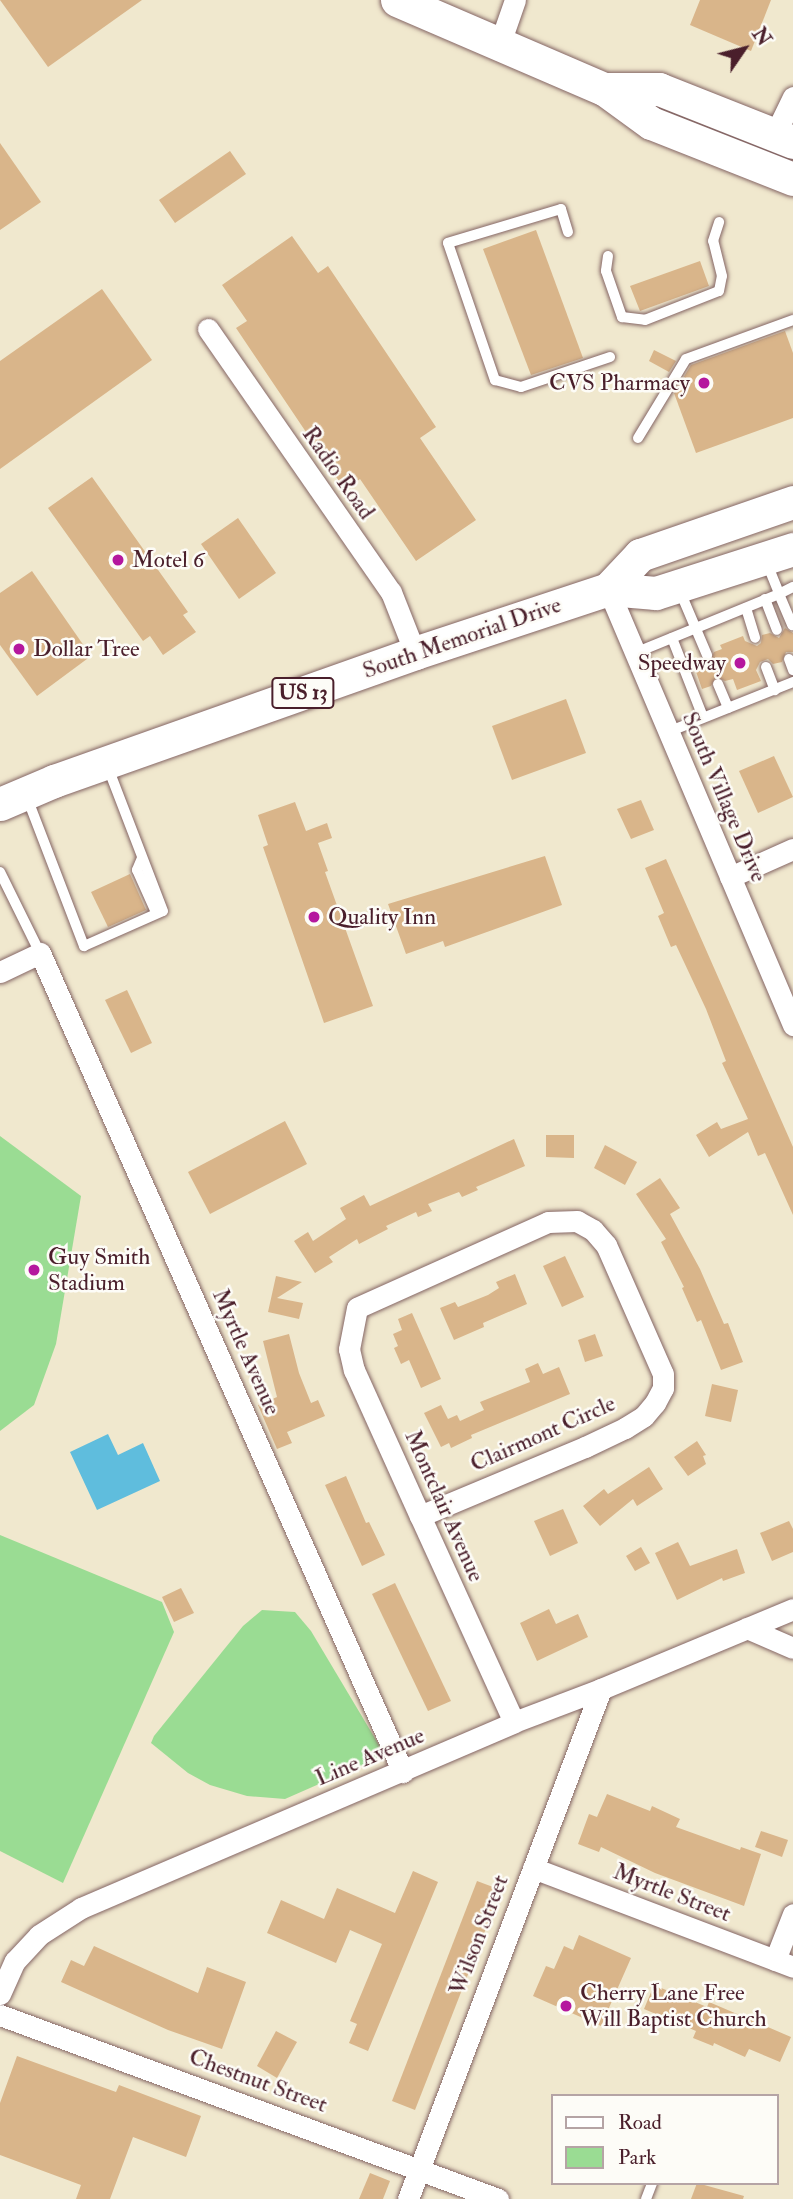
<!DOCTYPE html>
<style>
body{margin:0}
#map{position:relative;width:793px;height:2199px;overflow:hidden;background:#f0e8ce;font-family:"IM FELL Double Pica",serif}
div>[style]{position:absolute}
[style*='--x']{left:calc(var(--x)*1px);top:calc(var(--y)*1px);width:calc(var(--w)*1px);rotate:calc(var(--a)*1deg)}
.green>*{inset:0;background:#9adc93}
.water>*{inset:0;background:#5fbddd}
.building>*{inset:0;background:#d9b58a}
.roads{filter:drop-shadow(0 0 2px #846564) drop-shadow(0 0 2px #846564)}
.lane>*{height:10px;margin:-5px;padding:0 5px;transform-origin:5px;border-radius:5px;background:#fff}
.street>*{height:21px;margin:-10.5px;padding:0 10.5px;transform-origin:10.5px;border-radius:10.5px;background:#fff}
.primary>*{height:33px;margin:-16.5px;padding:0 16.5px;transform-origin:16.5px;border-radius:16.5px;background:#fff}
.dots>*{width:19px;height:19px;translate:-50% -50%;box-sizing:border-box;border:4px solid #fdfcf7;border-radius:50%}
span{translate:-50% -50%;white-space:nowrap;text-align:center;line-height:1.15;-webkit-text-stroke:5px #fdfcf7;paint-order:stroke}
.shield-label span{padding:2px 5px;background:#fdfcf7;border:2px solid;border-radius:5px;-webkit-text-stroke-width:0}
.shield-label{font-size:21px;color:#4a1f2b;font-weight:700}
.poi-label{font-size:23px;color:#4a1f2b}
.right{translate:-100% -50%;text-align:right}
.left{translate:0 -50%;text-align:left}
.street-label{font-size:23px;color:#4a1f2b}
.legend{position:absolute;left:551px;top:2094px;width:228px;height:91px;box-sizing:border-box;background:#fdfcf7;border:2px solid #b5a4a5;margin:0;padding:9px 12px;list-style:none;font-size:21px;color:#4a1f2b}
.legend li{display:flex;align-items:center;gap:14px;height:35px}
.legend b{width:35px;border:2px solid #b5a4a5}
.north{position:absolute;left:709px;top:14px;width:70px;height:70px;-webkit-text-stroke:5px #fdfcf7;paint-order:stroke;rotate:55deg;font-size:19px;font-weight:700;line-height:28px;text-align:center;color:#4a1f2b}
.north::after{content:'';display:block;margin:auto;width:24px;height:32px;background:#4a1f2b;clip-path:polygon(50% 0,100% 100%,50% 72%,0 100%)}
</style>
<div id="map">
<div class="green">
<div style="clip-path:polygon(0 1136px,81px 1196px,56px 1344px,34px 1405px,0 1431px)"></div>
<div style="clip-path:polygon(0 1535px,162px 1602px,174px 1632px,63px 1883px,0 1851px)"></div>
<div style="clip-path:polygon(262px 1610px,295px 1612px,311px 1631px,385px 1755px,285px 1799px,247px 1796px,210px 1785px,188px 1773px,151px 1743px,154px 1736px,243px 1626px)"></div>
</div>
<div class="water">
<div style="clip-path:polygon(108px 1434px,118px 1455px,143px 1443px,160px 1481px,97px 1510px,70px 1452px)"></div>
</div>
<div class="building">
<div style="clip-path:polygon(0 0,142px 0,48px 67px)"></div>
<div style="clip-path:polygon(700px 0,771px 0,751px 51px,690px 25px)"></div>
<div style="clip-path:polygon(0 143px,41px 202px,0 230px)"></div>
<div style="clip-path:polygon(230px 151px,246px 174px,175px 223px,159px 200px)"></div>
<div style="clip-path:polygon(536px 230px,583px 358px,531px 375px,483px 249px)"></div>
<div style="clip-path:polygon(292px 236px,318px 273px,328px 266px,436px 427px,420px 438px,476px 520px,416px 561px,360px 479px,345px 490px,236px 328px,247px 321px,222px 285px)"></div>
<div style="clip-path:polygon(700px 261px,709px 286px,640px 311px,630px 286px)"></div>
<div style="clip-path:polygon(102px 289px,152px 360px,0 469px,0 361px)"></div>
<div style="clip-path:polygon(785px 331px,793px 353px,793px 418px,696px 453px,674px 393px,691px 365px)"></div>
<div style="clip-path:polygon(654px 350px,676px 361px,669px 372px,649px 361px)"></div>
<div style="clip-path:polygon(92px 477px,188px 612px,183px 615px,196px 632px,163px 655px,150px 636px,143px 641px,48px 508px)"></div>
<div style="clip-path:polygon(238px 518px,276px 573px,239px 599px,201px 544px)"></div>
<div style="clip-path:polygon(32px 571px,91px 656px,37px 696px,0 645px,0 593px)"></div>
<div style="clip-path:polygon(785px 628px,793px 633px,793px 652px,786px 652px,782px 662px,773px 664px,768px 659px,760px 662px,756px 670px,761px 681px,737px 690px,733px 679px,725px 681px,716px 677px,711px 686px,702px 689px,692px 660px,699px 657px,709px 662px,714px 652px,722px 649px,720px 645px,743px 636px,745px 641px,757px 646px,761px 643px,762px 635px,770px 633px,779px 638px)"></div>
<div style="clip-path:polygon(566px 699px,586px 753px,512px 780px,492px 726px)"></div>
<div style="clip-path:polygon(774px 756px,793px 797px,758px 813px,739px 771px)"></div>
<div style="clip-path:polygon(641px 800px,654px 830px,631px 839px,617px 809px)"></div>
<div style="clip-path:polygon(295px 802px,306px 831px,327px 823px,332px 838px,318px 843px,328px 871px,325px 872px,373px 1006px,324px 1023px,263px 847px,268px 845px,258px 815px)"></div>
<div style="clip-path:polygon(545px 856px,562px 905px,445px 947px,443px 941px,406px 954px,388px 904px)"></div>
<div style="clip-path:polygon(666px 859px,793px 1147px,793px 1215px,765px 1153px,758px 1156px,748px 1132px,709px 1157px,696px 1135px,717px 1122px,721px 1129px,748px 1119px,722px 1063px,726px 1061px,706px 1009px,676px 945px,671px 947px,658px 916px,664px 913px,645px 868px)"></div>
<div style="clip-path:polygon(130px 874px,146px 910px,108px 927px,91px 892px)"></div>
<div style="clip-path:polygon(127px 990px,152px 1043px,131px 1053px,105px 1000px)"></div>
<div style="clip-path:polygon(285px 1121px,307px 1164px,210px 1214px,188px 1172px)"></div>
<div style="clip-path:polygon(546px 1135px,574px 1135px,574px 1158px,546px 1157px)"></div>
<div style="clip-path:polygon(514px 1139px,525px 1166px,476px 1187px,478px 1190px,462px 1197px,459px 1192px,428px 1204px,432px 1211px,418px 1217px,416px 1212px,386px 1226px,388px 1229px,359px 1244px,357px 1239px,329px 1257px,333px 1262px,315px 1273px,294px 1241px,308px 1232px,313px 1241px,346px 1219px,340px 1208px,364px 1195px,370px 1206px)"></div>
<div style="clip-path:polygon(605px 1145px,637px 1162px,625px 1185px,594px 1168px)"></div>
<div style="clip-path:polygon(660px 1178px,680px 1208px,670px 1214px,700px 1269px,724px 1324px,728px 1323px,743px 1362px,721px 1370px,701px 1320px,697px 1322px,682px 1288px,684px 1287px,661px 1242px,666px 1239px,636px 1194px)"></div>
<div style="clip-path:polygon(565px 1256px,584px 1297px,562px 1307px,543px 1266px)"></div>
<div style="clip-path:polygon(515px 1274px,527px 1304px,483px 1323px,484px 1327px,454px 1340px,440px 1308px,455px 1302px,458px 1307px,488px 1295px,499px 1288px,496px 1282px)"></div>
<div style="clip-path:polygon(276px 1276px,302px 1282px,277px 1298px,303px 1303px,299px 1319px,268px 1312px)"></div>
<div style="clip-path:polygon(412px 1313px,441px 1379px,421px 1388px,409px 1360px,401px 1364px,394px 1348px,398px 1346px,393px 1334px,402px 1330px,398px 1319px)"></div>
<div style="clip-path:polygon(289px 1334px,299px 1373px,311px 1403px,318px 1400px,325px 1416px,287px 1432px,292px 1443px,277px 1449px,258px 1405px,277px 1397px,263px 1341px)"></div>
<div style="clip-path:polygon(595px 1334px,603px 1356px,585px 1362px,578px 1340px)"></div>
<div style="clip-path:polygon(538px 1363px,543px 1374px,559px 1367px,570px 1394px,471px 1435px,472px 1438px,451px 1448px,449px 1443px,441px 1447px,424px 1413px,441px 1405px,448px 1419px,457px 1415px,460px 1421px,484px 1410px,480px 1402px,530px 1382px,525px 1369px)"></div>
<div style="clip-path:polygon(712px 1384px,738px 1390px,731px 1422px,705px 1416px)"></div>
<div style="clip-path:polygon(697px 1441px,706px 1455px,703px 1456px,706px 1464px,688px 1476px,674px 1457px)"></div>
<div style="clip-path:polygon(649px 1467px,663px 1489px,637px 1506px,633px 1499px,600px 1526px,583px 1506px,604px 1489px,608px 1494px)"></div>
<div style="clip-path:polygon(346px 1476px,366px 1523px,369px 1522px,385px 1555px,362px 1566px,325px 1485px)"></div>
<div style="clip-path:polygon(563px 1509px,578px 1543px,550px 1556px,534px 1521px)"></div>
<div style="clip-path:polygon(789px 1521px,793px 1529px,793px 1552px,772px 1561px,760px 1533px)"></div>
<div style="clip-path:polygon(678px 1542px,690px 1566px,737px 1549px,745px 1573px,723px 1581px,722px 1578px,677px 1600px,655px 1553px)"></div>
<div style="clip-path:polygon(641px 1547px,650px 1563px,635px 1571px,626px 1556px)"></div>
<div style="clip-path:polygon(395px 1583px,451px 1701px,428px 1711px,372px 1594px)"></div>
<div style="clip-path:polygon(181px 1588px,194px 1613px,174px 1622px,162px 1597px)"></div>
<div style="clip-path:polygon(549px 1609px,556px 1624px,578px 1614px,588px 1637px,537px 1661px,520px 1623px)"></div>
<div style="clip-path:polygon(607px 1794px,650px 1811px,652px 1806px,680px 1819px,676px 1827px,740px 1850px,741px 1847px,761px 1854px,744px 1906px,655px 1873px,601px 1847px,599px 1852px,578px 1844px,589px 1814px,597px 1817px)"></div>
<div style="clip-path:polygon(761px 1831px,788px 1840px,782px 1857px,755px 1847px)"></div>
<div style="clip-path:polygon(413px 1871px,438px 1882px,368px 2051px,349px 2043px,357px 2024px,350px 2021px,382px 1944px,350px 1930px,336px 1963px,267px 1933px,281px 1900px,324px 1919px,337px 1888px,395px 1913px)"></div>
<div style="clip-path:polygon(477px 1881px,501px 1890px,415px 2110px,392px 2101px)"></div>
<div style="clip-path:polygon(579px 1935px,631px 1958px,601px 2026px,533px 1996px,546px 1966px,554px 1969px,564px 1946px,573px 1950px)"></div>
<div style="clip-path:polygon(94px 1946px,198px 1993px,207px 1967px,246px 1982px,222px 2049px,168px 2030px,61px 1982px,71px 1960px,84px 1966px)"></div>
<div style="clip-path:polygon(654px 1985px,707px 2007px,709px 2002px,791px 2037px,780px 2062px,749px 2049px,745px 2057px,714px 2043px,713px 2046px,693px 2038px,696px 2031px,644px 2009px)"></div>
<div style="clip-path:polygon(276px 2031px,297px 2042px,277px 2078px,257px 2066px)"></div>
<div style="clip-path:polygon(17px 2056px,116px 2092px,119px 2085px,201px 2116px,186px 2157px,133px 2137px,110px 2199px,76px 2199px,81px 2185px,0 2155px,0 2103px)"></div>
<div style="clip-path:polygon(370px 2173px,390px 2181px,383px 2199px,359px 2199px)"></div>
<div style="clip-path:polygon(697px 2183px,744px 2196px,743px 2199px,691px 2199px)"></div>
</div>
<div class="roads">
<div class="lane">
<div style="--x:568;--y:232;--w:24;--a:-107"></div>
<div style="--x:561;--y:209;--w:118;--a:163.3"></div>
<div style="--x:448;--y:243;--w:145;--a:71.1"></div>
<div style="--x:495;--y:380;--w:27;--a:15"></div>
<div style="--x:521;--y:387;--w:94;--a:-18.6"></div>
<div style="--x:608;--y:256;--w:15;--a:98"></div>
<div style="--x:606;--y:271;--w:49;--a:70.8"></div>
<div style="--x:622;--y:317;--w:23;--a:7"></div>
<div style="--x:645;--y:320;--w:79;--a:-21.4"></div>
<div style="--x:719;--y:291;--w:15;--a:-79"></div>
<div style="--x:722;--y:276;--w:36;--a:-104"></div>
<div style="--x:713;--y:241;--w:20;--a:-72"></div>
<div style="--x:638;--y:438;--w:92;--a:-58.7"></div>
<div style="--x:686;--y:359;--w:114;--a:-20"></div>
<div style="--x:766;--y:561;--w:35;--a:68"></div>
<div style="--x:779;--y:594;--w:16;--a:-27"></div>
<div style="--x:679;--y:589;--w:72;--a:67"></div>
<div style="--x:765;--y:599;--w:33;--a:69"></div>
<div style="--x:746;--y:608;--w:31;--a:73"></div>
<div style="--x:672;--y:638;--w:85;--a:68.6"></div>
<div style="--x:635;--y:653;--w:156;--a:-22.3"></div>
<div style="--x:779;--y:594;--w:34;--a:67"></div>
<div style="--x:789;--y:659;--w:12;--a:70"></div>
<div style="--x:766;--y:667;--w:25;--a:69"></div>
<div style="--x:718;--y:684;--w:26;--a:67"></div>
<div style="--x:668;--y:732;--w:135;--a:-21.8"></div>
<div style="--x:26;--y:795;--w:162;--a:69"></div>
<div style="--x:84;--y:946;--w:86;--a:-23.9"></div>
<div style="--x:163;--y:911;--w:156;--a:-111"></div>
<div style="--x:142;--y:858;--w:13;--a:113"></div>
<div style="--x:137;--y:870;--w:44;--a:65.8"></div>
<div style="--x:0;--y:872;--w:90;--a:63.7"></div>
<div style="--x:646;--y:2199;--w:17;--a:-69"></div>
</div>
<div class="street">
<div style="--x:500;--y:43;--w:46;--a:-70.8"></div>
<div style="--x:775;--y:134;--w:41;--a:-64.1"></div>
<div style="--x:208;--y:329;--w:320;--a:55.2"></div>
<div style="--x:391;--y:592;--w:66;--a:68.5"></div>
<div style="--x:608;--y:589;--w:474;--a:67"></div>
<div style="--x:730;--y:877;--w:69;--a:-24"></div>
<div style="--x:0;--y:972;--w:44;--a:-25.4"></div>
<div style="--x:40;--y:953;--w:896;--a:66.1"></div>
<div style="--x:420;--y:1516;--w:179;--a:-22.7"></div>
<div style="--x:585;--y:1447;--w:44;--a:-25.4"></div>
<div style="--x:625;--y:1428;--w:22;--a:-32"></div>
<div style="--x:644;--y:1416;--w:17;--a:-50"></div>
<div style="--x:655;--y:1403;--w:17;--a:-62"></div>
<div style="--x:663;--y:1388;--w:14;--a:-90"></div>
<div style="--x:663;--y:1374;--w:141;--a:-113.8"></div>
<div style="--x:606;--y:1245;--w:20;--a:-131"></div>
<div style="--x:593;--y:1230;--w:18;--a:-151"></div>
<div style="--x:577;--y:1221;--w:29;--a:178"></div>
<div style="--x:548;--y:1222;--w:209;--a:155.8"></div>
<div style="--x:357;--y:1308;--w:42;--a:101"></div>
<div style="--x:349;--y:1349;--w:22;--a:77"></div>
<div style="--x:354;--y:1370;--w:160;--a:65.7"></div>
<div style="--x:420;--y:1516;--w:226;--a:65.5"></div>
<div style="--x:747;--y:1628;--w:50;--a:23.5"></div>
<div style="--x:533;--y:1868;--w:278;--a:20.8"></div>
<div style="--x:775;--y:1960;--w:49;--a:-68.6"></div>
<div style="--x:0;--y:1994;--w:36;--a:-66"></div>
<div style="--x:15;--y:1961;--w:35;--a:-47"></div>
<div style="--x:39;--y:1935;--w:50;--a:-32.7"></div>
<div style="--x:81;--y:1908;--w:471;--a:-23.2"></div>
<div style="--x:514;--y:1722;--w:93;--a:-20.8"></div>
<div style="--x:601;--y:1689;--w:208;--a:-22.6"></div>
<div style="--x:0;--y:2015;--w:531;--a:20.28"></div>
<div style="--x:408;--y:2199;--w:545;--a:-69.27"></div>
</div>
<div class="primary">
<div style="--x:397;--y:0;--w:225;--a:23.3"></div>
<div style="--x:604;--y:89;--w:58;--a:35.9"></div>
<div style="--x:651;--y:123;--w:153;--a:21.5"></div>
<div style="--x:604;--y:89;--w:55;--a:0"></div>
<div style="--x:659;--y:89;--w:144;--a:21.6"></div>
<div style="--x:608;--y:589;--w:47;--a:-46.7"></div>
<div style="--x:640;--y:555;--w:162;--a:-19.1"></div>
<div style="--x:0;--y:804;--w:59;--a:-23.1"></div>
<div style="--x:54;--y:781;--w:383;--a:-19.5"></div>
<div style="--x:415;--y:653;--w:203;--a:-18.3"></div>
<div style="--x:608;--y:589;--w:48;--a:4.8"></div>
<div style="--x:656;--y:593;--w:144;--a:-17.8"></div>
</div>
</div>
<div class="dots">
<div style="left:704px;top:383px;background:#b5179e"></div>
<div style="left:118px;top:560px;background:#b5179e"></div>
<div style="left:19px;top:649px;background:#b5179e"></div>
<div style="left:740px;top:663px;background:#b5179e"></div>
<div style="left:314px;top:917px;background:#b5179e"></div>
<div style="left:34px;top:1270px;background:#b5179e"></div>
<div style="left:566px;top:2006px;background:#b5179e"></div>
</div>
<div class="shield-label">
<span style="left:303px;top:693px">US 13</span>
</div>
<div class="poi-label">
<span class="right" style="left:690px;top:383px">CVS Pharmacy</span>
<span class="left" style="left:132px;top:560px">Motel 6</span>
<span class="left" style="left:33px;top:649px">Dollar Tree</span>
<span class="right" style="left:726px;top:663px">Speedway</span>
<span class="left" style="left:328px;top:917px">Quality Inn</span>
<span class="left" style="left:48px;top:1270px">Guy Smith<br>Stadium</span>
<span class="left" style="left:580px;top:2006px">Cherry Lane Free<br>Will Baptist Church</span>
</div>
<div class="street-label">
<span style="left:338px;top:473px;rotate:55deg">Radio Road</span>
<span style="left:462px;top:638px;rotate:-19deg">South Memorial Drive</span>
<span style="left:724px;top:797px;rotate:67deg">South Village Drive</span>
<span style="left:246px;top:1352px;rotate:66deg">Myrtle Avenue</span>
<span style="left:543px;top:1434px;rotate:-24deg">Clairmont Circle</span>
<span style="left:444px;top:1506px;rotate:66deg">Montclair Avenue</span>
<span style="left:370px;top:1757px;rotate:-23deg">Line Avenue</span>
<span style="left:672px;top:1893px;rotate:21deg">Myrtle Street</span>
<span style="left:479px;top:1935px;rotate:-69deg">Wilson Street</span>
<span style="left:258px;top:2081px;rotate:20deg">Chestnut Street</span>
</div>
<ul class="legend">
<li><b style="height:9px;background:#fff"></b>Road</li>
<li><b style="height:19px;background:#9adc93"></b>Park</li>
</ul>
<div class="north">N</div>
</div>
